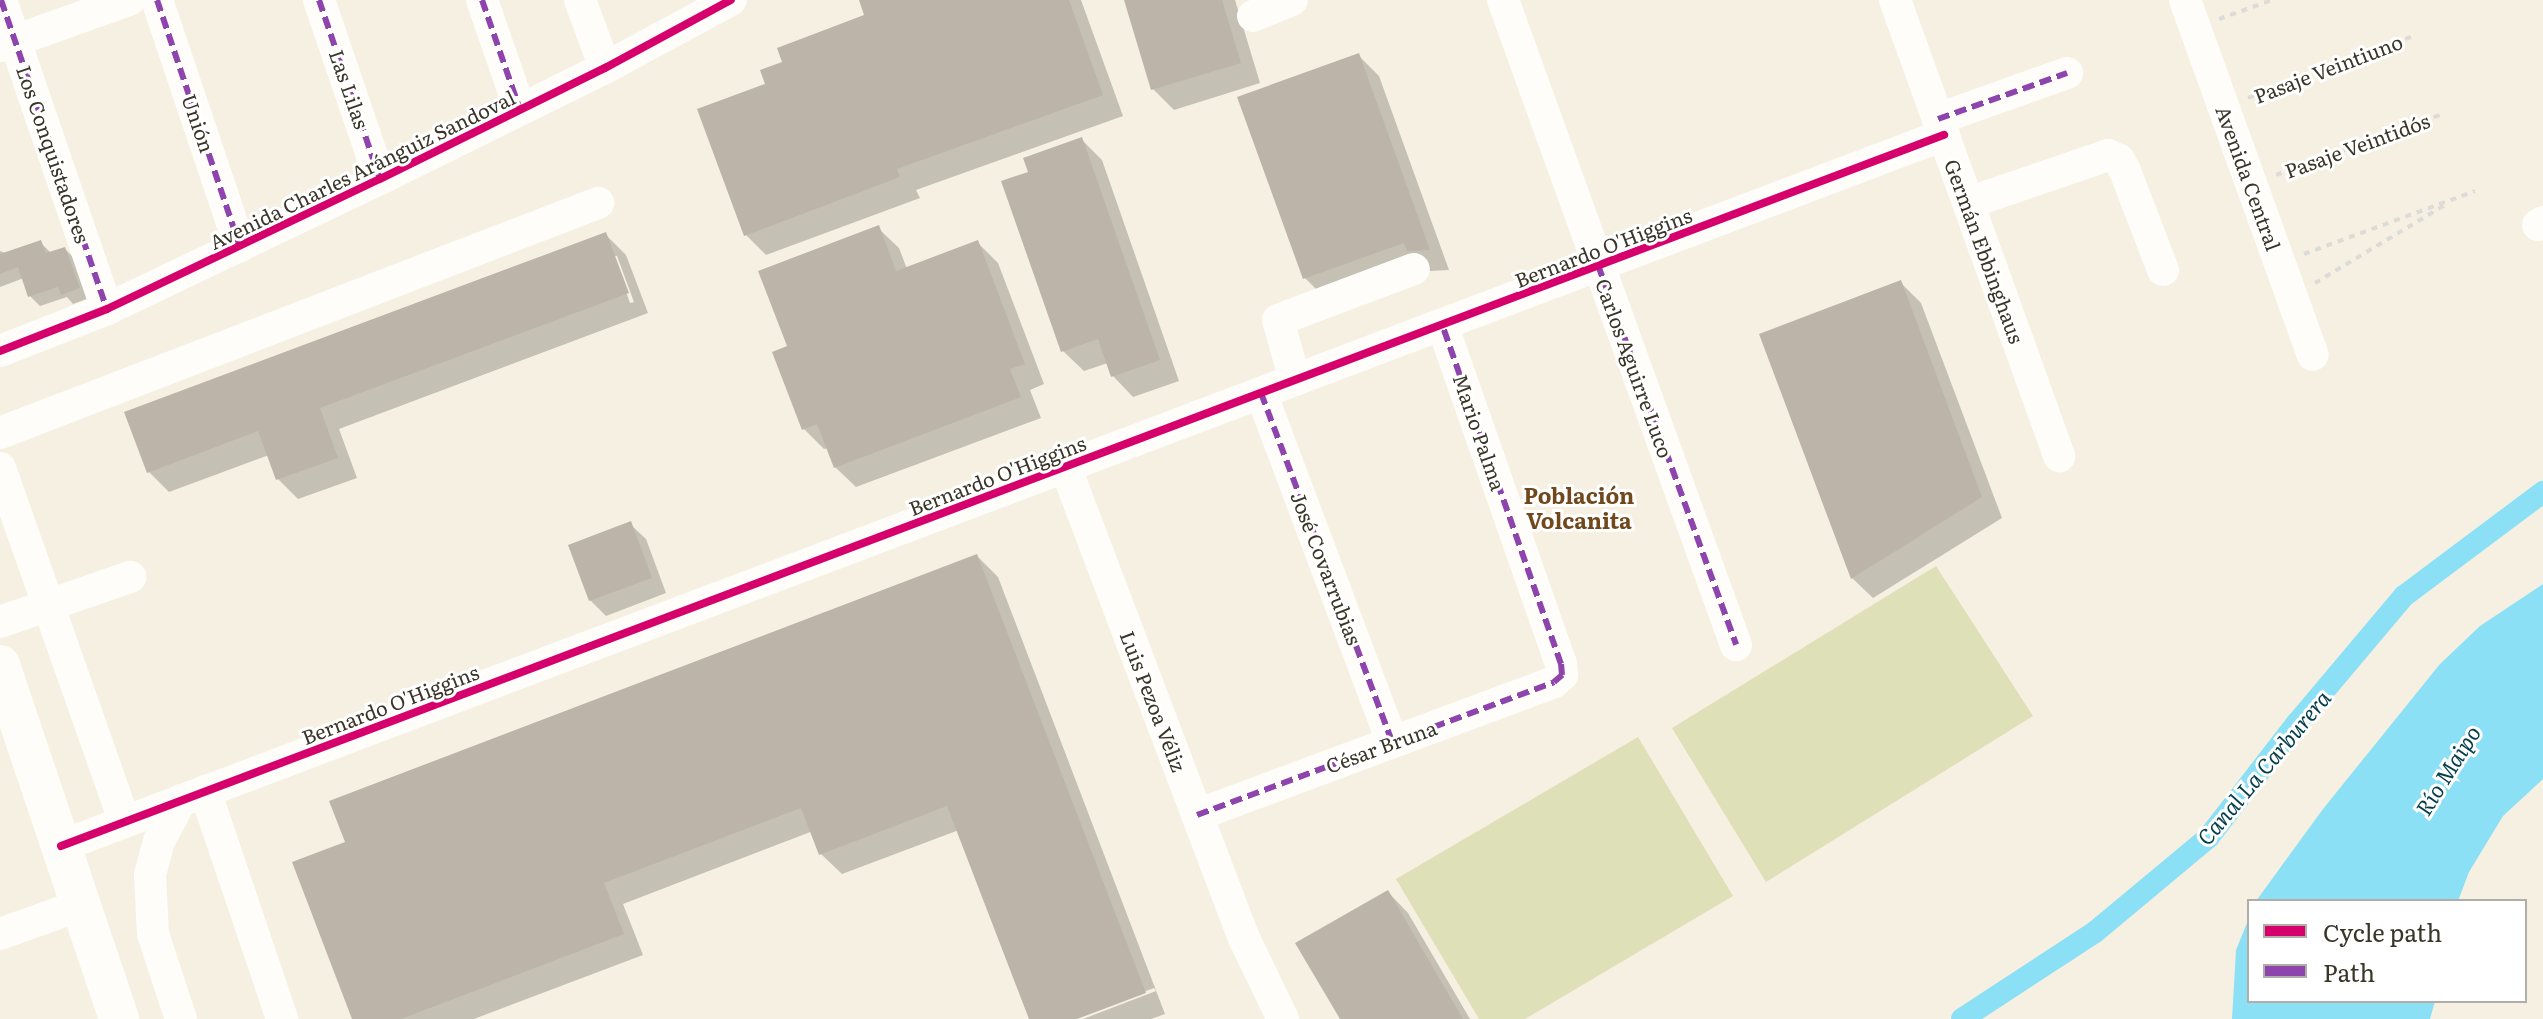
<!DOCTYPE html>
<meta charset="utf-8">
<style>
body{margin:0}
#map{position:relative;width:2543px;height:1019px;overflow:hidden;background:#f5f0e1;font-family:Literata,serif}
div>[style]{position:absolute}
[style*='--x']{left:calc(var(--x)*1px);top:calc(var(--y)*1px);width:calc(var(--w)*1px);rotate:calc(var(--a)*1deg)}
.green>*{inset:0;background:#dee0b8}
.water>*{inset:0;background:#8be0f5}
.shadow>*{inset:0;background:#0003}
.canal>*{height:22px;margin:-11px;padding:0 11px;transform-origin:11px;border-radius:11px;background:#8be0f5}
.building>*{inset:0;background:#bcb4a9}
.path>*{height:4px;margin-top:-2px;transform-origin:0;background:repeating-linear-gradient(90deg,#dcdbd7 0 6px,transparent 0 12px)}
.minor>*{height:32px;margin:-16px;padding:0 16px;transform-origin:16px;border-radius:16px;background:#fefdfa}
.major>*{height:40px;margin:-20px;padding:0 20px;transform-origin:20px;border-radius:20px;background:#fefdfa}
.quiet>*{height:6px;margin-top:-3px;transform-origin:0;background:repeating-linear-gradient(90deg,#8e44ad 0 12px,transparent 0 18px)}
.cycleway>*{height:8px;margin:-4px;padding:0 4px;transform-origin:4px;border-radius:4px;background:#d6006c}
span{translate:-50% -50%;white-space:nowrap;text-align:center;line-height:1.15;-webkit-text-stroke:6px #fff;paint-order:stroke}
.street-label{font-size:20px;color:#393528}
.neighbourhood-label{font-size:22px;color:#70481c;font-weight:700}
.water-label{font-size:22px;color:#043e4d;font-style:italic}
.legend{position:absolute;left:2247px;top:899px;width:280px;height:104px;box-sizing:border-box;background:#fff;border:2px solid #b0aea9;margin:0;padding:10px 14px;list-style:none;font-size:24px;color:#393528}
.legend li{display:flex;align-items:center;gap:16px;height:40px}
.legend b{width:40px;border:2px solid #b0aea9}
</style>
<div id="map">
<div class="green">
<div style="clip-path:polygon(1936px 566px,2033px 716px,1766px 882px,1672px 728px)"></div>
<div style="clip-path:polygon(1638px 737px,1733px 896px,1525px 1019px,1479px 1019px,1396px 879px)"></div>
</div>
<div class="water">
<div style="clip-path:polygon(2543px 584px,2543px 779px,2503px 816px,2469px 872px,2458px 901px,2256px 901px,2323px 809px,2440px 664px,2480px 626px)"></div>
<div style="clip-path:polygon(2249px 918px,2249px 1001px,2435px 1001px,2430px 1019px,2232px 1019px,2236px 950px)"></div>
</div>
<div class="shadow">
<div style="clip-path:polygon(861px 0,1081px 0,1123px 116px,916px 190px,920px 198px,766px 255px,746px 235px,767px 85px,784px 63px,867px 16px)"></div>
<div style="clip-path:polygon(1126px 0,1235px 0,1260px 83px,1174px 110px,1153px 89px)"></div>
<div style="clip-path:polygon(1358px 55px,1379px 76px,1449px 270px,1430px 271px,1423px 264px,1326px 299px,1305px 278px)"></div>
<div style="clip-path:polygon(1081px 139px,1102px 160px,1179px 381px,1133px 397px,1113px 376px,1108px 363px,1084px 371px,1063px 351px)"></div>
<div style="clip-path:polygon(878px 228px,899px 248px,907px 269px,977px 242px,998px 263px,1044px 384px,1030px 390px,1041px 418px,856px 487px,835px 467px,828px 448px,824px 449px,804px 429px,790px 348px)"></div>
<div style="clip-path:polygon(evenodd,606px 235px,626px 255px,648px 313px,339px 429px,357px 478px,298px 499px,278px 479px,269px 455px,169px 492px,149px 472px,606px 235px,613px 256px,617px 256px,634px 302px,630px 303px,613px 256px)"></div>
<div style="clip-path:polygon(41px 243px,52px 254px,65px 249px,75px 259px,89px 298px,73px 304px,67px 297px,40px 306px,30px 296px,24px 278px,0 287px,0 251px,8px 254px)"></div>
<div style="clip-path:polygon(1901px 283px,1921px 303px,2002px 518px,1873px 598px,1852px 578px)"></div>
<div style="clip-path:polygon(630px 524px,646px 539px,666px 593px,606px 616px,590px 600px)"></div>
<div style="clip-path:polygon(977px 556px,998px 577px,1165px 1014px,1151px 1019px,1083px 1019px,1156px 991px,1154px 988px,1072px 1019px,1031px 1019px,959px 830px,842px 874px,821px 854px,813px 831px,623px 904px,643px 955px,474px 1019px,354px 1019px,347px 843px)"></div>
<div style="clip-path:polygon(1388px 892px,1408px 913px,1470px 1019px,1342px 1019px)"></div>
</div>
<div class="canal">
<div style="--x:1962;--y:1019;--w:159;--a:-33.2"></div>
<div style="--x:2095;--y:932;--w:147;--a:-39.8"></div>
<div style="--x:2208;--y:838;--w:145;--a:-52.3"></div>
<div style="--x:2297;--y:723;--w:166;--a:-49.9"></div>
<div style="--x:2404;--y:596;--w:174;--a:-36.8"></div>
</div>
<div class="building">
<div style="clip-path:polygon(859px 0,1069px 0,1103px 95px,897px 169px,900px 177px,744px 236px,697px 109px,765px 84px,760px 70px,782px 62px,777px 48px,864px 15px)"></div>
<div style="clip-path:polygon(1124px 0,1222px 0,1241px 63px,1151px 90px)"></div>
<div style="clip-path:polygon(1359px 53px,1430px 250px,1407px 251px,1404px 243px,1303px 279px,1237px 97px)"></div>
<div style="clip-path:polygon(1082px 137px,1160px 360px,1111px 377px,1098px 339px,1061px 352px,1001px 181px,1028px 172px,1023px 158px)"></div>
<div style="clip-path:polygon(879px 225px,896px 271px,978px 240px,1025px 364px,1010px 369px,1021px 397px,834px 468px,817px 424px,802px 430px,772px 352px,787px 346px,758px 271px)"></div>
<div style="clip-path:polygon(606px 232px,629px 293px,320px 408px,338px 458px,276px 480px,258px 431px,147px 473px,124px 412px)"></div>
<div style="clip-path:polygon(41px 240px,46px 253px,65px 247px,80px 288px,61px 295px,58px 287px,28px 297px,18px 267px,0 274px,0 254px)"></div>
<div style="clip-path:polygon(1901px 280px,1982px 497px,1851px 579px,1759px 334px)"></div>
<div style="clip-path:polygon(631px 521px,652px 578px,589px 601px,568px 545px)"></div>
<div style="clip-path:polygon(977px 554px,1146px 993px,1077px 1019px,1029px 1019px,947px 806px,819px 855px,801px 808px,604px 883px,624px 934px,401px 1019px,352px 1019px,292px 862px,345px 842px,329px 801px)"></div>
<div style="clip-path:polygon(1388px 890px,1463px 1019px,1340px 1019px,1295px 943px)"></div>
</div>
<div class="path">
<div style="--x:2219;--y:19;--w:56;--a:-19.7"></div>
<div style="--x:2248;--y:98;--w:179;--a:-20.6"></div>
<div style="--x:2276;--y:175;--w:180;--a:-20.1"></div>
<div style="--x:2304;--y:254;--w:182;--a:-20.2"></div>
<div style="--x:2315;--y:283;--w:155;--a:-31"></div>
</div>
<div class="minor">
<div style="--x:1;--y:0;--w:327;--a:71.1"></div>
<div style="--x:157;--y:0;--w:260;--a:71.4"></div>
<div style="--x:319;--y:0;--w:189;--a:71.2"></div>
<div style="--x:482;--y:0;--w:116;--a:70.9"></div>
<div style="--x:580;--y:0;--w:72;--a:69.8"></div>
<div style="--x:1503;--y:0;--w:686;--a:70.14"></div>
<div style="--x:1895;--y:0;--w:485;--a:70.2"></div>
<div style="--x:2185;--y:0;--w:377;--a:70.2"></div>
<div style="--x:1253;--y:16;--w:42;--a:-22.3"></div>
<div style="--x:0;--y:46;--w:137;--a:-19.6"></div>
<div style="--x:1938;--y:119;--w:137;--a:-19.6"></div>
<div style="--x:1968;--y:203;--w:148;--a:-18.9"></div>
<div style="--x:2108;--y:155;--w:12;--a:24"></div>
<div style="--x:2119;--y:160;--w:13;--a:61"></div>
<div style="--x:2125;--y:171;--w:106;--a:69"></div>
<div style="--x:2538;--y:225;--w:6;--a:-31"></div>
<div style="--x:0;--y:351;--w:115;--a:-21.4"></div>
<div style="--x:107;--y:309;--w:302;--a:-25.5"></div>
<div style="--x:380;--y:179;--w:251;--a:-26.3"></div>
<div style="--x:605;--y:68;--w:143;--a:-28.4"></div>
<div style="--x:1295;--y:380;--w:62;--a:-105.8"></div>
<div style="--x:1278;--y:320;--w:145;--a:-20.6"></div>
<div style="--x:1261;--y:393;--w:373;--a:69.4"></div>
<div style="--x:0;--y:433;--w:641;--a:-21.04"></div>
<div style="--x:1065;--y:466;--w:503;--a:69.26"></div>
<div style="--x:1243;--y:936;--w:92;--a:64.3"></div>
<div style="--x:0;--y:468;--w:375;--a:70.6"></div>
<div style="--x:0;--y:622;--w:138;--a:-19.1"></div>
<div style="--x:205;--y:791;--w:241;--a:71.3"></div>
<div style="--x:181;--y:800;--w:47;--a:118.2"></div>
<div style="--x:159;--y:841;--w:35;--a:105"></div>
<div style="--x:150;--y:875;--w:59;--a:87.1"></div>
<div style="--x:153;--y:934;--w:89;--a:71.8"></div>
<div style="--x:1197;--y:815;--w:381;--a:-20.4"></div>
<div style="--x:1554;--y:682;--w:11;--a:-41"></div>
<div style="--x:1562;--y:675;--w:11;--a:-95"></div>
<div style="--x:1561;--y:664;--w:360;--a:-109.3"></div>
<div style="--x:61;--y:846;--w:2013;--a:-20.69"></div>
<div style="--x:0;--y:934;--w:86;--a:-19.7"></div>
</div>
<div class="major">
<div style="--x:0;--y:665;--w:373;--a:71.4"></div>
</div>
<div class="quiet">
<div style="--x:1;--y:0;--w:327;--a:71.1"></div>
<div style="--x:157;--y:0;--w:260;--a:71.4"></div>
<div style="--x:319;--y:0;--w:189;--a:71.2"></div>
<div style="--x:482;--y:0;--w:116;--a:70.9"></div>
<div style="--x:1938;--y:119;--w:137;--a:-19.6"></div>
<div style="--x:1598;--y:265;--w:404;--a:70"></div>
<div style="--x:1261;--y:393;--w:373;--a:69.4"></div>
<div style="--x:1197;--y:815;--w:381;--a:-20.4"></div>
<div style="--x:1554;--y:682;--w:11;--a:-41"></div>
<div style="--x:1562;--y:675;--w:11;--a:-95"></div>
<div style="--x:1561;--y:664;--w:360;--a:-109.3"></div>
</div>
<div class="cycleway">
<div style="--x:0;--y:351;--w:115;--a:-21.4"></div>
<div style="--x:107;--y:309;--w:302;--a:-25.5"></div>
<div style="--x:380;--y:179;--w:251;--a:-26.3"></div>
<div style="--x:605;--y:68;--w:143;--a:-28.4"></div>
<div style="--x:61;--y:846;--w:2013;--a:-20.69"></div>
</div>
<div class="street-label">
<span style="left:2328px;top:68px;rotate:-21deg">Pasaje Veintiuno</span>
<span style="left:350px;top:89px;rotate:71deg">Las Lilas</span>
<span style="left:199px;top:123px;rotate:71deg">Unión</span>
<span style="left:2357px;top:145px;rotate:-20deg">Pasaje Veintidós</span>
<span style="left:54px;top:154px;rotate:71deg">Los Conquistadores</span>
<span style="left:362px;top:169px;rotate:-26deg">Avenida Charles Aránguiz Sandoval</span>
<span style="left:2249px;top:178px;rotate:70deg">Avenida Central</span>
<span style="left:1603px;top:247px;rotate:-21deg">Bernardo O'Higgins</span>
<span style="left:1985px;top:251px;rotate:70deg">Germán Ebbinghaus</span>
<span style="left:1635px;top:368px;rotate:70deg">Carlos Aguirre Luco</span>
<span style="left:1480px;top:432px;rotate:71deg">Mario Palma</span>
<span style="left:997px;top:475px;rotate:-21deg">Bernardo O'Higgins</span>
<span style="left:1327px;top:568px;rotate:69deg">José Covarrubias</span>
<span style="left:1154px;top:701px;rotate:69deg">Luis Pezoa Véliz</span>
<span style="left:390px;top:704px;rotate:-21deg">Bernardo O'Higgins</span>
<span style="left:1381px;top:746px;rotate:-20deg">César Bruna</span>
</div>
<div class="neighbourhood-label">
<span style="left:1579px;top:507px">Población<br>Volcanita</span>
</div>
<div class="water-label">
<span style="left:2263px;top:767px;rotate:-50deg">Canal La Carburera</span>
<span style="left:2447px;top:770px;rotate:-58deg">Río Maipo</span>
</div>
<ul class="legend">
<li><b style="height:10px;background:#d6006c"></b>Cycle path</li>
<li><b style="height:10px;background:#8e44ad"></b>Path</li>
</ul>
</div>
